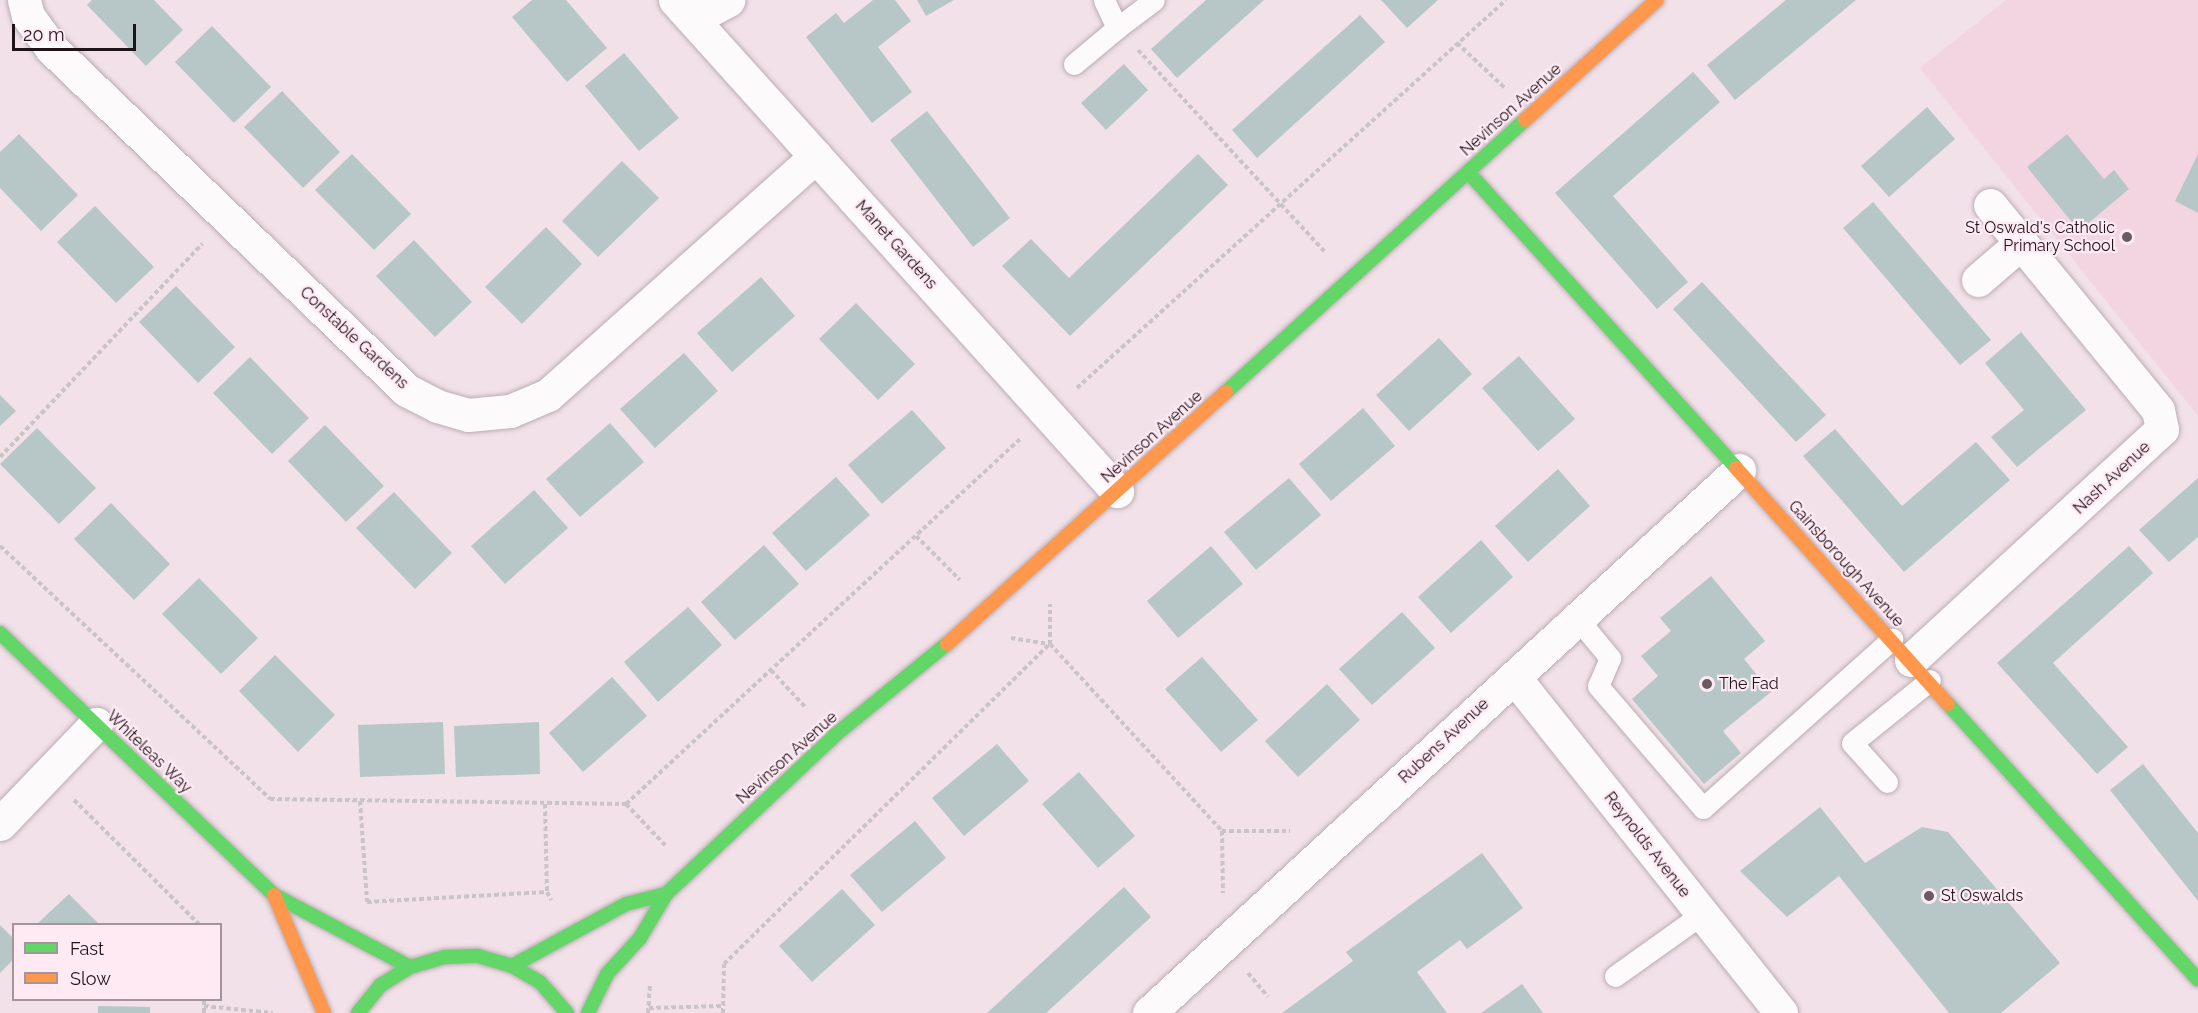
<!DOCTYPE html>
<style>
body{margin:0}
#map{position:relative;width:2198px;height:1013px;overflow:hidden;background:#f2e1e8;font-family:Raleway,sans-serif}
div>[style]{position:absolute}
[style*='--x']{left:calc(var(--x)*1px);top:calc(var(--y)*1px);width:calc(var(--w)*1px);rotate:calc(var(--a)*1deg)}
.built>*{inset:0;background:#f3d5e2}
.building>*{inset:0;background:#b7c7c8}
.path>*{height:4px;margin-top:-2px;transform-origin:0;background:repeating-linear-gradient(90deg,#cac4c7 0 4.5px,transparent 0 7.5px)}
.roads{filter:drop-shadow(0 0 2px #baadb3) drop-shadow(0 0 2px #baadb3)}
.lane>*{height:21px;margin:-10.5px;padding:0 10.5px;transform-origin:10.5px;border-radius:10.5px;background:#fdfafc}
.street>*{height:33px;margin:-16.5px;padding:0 16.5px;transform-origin:16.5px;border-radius:16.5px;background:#fdfafc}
.fast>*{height:14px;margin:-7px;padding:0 7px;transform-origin:7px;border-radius:7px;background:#63d668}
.slow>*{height:14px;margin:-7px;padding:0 7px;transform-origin:7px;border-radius:7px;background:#ff974d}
.dots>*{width:16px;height:16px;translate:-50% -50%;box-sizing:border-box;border:3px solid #ffeaf3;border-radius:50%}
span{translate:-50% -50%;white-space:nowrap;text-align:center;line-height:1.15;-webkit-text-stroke:4.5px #ffeaf3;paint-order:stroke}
.street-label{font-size:16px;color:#1f1319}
.poi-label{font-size:16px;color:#1f1319}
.right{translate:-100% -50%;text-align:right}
.left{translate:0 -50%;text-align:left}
.legend{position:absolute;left:12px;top:923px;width:210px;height:78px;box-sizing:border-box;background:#ffeaf3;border:2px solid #a5949c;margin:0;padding:8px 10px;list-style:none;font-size:18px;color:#1f1319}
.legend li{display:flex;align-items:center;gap:12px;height:30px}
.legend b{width:30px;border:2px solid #a5949c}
.scale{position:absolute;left:12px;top:24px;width:124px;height:27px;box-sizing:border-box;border:3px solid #1f1319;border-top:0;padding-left:8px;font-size:18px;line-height:21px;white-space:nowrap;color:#1f1319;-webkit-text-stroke:4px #ffeaf3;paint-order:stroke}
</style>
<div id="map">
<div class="built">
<div style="clip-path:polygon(2006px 0,2198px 0,2198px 416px,1920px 68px)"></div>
</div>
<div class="building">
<div style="clip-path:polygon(92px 0,154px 0,183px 30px,146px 66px,87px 5px)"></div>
<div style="clip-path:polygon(532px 0,566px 0,607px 48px,567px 82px,512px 17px)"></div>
<div style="clip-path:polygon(873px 0,895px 0,911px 21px,878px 47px,912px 92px,872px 123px,806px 37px,836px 13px,844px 23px)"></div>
<div style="clip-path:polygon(917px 0,954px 0,926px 16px)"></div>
<div style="clip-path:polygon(1206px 0,1264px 0,1177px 78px,1151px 49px)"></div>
<div style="clip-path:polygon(1381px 0,1438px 0,1407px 28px)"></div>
<div style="clip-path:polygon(1786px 0,1856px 0,1735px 100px,1707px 65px)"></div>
<div style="clip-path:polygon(1360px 15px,1385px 42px,1257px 158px,1232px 130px)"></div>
<div style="clip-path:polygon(212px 26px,271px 87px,234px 123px,175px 62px)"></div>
<div style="clip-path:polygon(624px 53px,679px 118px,639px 151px,585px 86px)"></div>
<div style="clip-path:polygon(1124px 64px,1148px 90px,1106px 130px,1081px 103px)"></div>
<div style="clip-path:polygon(1693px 72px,1720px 102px,1613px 196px,1688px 282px,1657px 309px,1555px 193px)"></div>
<div style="clip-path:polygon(282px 91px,340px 152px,303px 188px,244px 127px)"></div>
<div style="clip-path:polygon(1927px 107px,1955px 139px,1889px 197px,1861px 166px)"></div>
<div style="clip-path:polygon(927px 111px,1010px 218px,973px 247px,890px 140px)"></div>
<div style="clip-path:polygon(19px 134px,78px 195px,41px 231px,0 188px,0 152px)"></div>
<div style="clip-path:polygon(2067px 134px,2104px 179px,2114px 170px,2129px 189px,2079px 231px,2027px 167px)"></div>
<div style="clip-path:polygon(352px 154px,411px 214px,374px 250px,315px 190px)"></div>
<div style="clip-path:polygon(1198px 154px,1228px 185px,1070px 336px,1002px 266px,1031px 239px,1069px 278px)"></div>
<div style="clip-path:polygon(2198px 154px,2198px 213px,2175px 201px)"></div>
<div style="clip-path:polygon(622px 161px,659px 198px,598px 257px,562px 221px)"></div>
<div style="clip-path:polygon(1873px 202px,1991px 340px,1960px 365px,1843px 228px)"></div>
<div style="clip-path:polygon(95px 206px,154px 267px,116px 303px,57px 242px)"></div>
<div style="clip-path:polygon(546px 227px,582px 264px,522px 324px,485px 287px)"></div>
<div style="clip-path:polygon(414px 240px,472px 302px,435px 337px,376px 276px)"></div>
<div style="clip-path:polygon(761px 277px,795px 316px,732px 372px,697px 333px)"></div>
<div style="clip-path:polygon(1702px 282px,1826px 415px,1796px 442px,1673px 309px)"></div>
<div style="clip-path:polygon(176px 286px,235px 347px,198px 383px,139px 322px)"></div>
<div style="clip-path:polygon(856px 303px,915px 364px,878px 400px,819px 339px)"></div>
<div style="clip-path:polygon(2021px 332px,2086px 410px,2017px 467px,1991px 437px,2024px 410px,1985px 363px)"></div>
<div style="clip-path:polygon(1439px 338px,1472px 374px,1409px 431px,1376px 395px)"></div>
<div style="clip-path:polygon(684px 353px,718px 391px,655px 448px,620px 409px)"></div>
<div style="clip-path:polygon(1519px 356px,1575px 419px,1538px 451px,1482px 388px)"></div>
<div style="clip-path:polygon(250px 357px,309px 418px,272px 454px,213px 393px)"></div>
<div style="clip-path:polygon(0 395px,16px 411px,0 426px)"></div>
<div style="clip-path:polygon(1363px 408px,1395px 446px,1331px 501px,1299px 464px)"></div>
<div style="clip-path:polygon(912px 410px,946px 448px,882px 504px,848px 465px)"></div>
<div style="clip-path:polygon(610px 423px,644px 462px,580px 517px,546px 479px)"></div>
<div style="clip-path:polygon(325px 425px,384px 486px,346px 522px,288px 461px)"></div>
<div style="clip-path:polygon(37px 428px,96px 488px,59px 524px,0 464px)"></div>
<div style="clip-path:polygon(1835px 429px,1902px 506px,1976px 442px,2010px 480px,1904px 572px,1803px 456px)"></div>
<div style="clip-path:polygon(1558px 469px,1590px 506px,1528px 562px,1495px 526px)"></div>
<div style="clip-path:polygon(836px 477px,870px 515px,806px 571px,772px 533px)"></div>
<div style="clip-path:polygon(1289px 478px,1321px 515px,1256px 570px,1224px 532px)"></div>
<div style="clip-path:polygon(2198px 478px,2198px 537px,2169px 562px,2139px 530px)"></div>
<div style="clip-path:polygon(534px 490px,568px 528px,505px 584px,471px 546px)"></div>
<div style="clip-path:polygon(394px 492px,452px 553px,415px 589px,356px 528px)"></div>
<div style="clip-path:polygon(111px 503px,170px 564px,134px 600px,74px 539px)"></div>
<div style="clip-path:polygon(1481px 540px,1513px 577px,1451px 633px,1418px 597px)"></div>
<div style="clip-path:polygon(764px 545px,799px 584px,735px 640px,701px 602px)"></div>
<div style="clip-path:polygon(1211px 546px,1243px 584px,1178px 638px,1147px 601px)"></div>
<div style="clip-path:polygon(2129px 546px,2153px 573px,2053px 663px,2128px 747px,2097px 774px,1997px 663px)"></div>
<div style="clip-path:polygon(1711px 576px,1765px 641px,1744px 659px,1771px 692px,1723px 731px,1741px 753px,1704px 784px,1632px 699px,1658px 676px,1641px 656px,1671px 631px,1660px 618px)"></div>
<div style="clip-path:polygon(199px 578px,258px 638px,221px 674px,162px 614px)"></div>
<div style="clip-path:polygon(688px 607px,722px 645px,658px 702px,624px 662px)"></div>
<div style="clip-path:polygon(1402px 612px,1435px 648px,1372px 705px,1339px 669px)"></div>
<div style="clip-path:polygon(275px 655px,335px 715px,298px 752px,239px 691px)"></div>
<div style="clip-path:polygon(1202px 657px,1258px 720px,1221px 752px,1165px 689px)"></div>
<div style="clip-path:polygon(612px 677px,647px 716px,583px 772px,549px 733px)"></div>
<div style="clip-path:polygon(1327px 684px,1360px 720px,1298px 777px,1265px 741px)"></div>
<div style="clip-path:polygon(443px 722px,445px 774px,360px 777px,358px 725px)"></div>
<div style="clip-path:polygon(539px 722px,540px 774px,456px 777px,454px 726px)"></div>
<div style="clip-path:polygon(997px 744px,1029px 781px,964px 836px,932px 798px)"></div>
<div style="clip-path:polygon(2143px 764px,2198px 833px,2198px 901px,2110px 790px)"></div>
<div style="clip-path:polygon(1079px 772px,1135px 836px,1098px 868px,1042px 804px)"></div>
<div style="clip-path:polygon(1820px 807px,1865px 863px,1922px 827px,1948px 832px,2060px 963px,2001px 1013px,1949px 1013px,1839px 876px,1787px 917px,1740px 871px)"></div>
<div style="clip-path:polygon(915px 821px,946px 858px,882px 912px,850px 875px)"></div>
<div style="clip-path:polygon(1482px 853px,1523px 908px,1467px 949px,1460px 940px,1417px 972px,1447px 1013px,1282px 1013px,1353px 961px,1346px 952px)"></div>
<div style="clip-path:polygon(1124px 887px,1151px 917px,1046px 1013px,987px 1013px)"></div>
<div style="clip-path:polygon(842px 889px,875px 925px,812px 982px,779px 946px)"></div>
<div style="clip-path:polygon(69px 894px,99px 924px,37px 924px)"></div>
<div style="clip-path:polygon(0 925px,14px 939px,14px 959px,0 973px)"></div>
<div style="clip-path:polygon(1522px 984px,1543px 1013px,1481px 1013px)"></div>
<div style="clip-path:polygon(98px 1006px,150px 1007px,150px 1013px,98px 1013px)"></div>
</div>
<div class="path">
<div style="--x:1457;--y:43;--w:66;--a:43.2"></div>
<div style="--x:1138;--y:50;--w:275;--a:47.2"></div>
<div style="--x:1077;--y:388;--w:578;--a:-42.13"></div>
<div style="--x:0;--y:457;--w:294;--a:-46.5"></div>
<div style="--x:916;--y:536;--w:62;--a:45"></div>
<div style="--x:0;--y:546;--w:370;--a:43.1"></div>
<div style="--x:270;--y:799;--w:356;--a:0.8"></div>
<div style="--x:626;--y:804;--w:537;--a:-42.81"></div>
<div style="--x:1011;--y:638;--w:39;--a:9"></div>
<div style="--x:1050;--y:644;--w:254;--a:47.4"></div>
<div style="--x:1222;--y:831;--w:68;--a:0"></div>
<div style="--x:771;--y:670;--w:53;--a:47.3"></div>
<div style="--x:74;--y:800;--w:176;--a:44.8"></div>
<div style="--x:360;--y:801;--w:101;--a:86"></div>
<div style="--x:367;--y:902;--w:180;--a:-3.2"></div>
<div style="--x:547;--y:892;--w:9;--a:63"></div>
<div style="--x:545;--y:804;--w:88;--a:88.7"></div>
<div style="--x:626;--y:804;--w:57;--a:46.4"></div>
<div style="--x:1222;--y:831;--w:62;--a:89.1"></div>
<div style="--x:1248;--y:973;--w:31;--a:50"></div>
<div style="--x:204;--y:1006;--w:69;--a:5.8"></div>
<div style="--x:649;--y:1008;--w:74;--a:-1.5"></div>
<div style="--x:204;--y:1013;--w:13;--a:-90"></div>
<div style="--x:648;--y:1013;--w:29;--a:-86"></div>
<div style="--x:723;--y:1013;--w:49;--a:-88.8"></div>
<div style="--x:724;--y:964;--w:457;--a:-44.5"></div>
<div style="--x:1050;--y:644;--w:40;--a:-90"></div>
</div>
<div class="roads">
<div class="lane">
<div style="--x:1104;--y:0;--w:31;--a:65"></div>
<div style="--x:1117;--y:28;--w:46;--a:-37.1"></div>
<div style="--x:1074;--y:64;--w:56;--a:-39.9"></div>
<div style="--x:1577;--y:618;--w:52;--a:50.5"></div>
<div style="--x:1610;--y:658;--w:30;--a:113"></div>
<div style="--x:1598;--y:686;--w:161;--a:49.3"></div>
<div style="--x:1703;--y:808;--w:254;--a:-41.8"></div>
<div style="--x:1887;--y:782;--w:52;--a:-131.9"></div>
<div style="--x:1852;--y:743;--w:100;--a:-38.9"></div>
<div style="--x:1615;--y:976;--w:107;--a:-35.5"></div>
</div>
<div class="street">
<div style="--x:24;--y:0;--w:16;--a:76"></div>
<div style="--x:28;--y:16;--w:39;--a:54"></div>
<div style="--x:51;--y:48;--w:493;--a:43.9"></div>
<div style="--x:406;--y:390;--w:35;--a:27"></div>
<div style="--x:437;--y:406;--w:32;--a:16"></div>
<div style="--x:468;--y:415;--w:42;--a:-5.4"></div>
<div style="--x:510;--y:411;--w:41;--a:-22.8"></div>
<div style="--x:548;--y:395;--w:359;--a:-41.7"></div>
<div style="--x:675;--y:0;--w:661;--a:48.01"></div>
<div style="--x:693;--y:19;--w:40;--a:-28"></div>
<div style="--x:1978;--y:280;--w:57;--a:-40.7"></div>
<div style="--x:1911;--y:660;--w:341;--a:-42.6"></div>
<div style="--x:2162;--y:429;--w:19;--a:-102"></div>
<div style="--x:2158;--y:410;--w:265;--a:-129.3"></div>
<div style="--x:1514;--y:677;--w:429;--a:51.5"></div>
<div style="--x:0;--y:824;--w:139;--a:-46.2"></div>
<div style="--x:1149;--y:1013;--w:802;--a:-42.62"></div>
</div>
<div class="fast">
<div style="--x:1468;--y:172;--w:399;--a:47.8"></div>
<div style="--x:1226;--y:392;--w:404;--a:-42.3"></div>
<div style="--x:0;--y:633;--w:379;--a:43.7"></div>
<div style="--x:274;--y:895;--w:154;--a:27.9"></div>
<div style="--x:1948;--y:704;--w:372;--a:47.8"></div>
<div style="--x:512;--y:966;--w:130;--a:-28.5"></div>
<div style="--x:626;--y:904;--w:41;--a:-14"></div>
<div style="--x:358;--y:1013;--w:36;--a:-51"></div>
<div style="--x:381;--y:985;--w:34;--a:-32"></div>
<div style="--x:410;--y:967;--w:35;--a:-16"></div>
<div style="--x:444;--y:957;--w:34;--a:-2"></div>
<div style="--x:478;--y:956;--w:35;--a:16"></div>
<div style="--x:512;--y:966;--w:32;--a:30"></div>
<div style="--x:540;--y:982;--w:41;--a:48.9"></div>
<div style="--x:588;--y:1013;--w:43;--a:-64"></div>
<div style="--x:607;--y:974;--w:49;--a:-47.5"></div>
<div style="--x:640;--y:938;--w:51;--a:-59.4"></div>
<div style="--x:666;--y:894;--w:231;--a:-43.2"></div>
<div style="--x:834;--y:736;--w:146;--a:-39.2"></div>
</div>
<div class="slow">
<div style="--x:1525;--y:120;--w:178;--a:-42.3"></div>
<div style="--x:1736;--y:468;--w:317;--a:48.1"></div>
<div style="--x:947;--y:644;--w:376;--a:-42.1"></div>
<div style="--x:274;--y:895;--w:128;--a:67"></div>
</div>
</div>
<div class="dots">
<div style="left:2127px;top:237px;background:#695b61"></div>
<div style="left:1707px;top:684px;background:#695b61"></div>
<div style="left:1929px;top:896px;background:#695b61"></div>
</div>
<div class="street-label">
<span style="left:1511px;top:110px;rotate:-42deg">Nevinson Avenue</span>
<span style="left:896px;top:245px;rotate:48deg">Manet Gardens</span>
<span style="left:354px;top:338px;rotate:43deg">Constable Gardens</span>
<span style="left:1152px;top:437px;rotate:-42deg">Nevinson Avenue</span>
<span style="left:2112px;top:478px;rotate:-43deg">Nash Avenue</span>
<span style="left:1846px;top:564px;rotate:48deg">Gainsborough Avenue</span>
<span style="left:1444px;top:741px;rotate:-43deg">Rubens Avenue</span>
<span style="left:149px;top:752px;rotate:44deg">Whiteleas Way</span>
<span style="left:787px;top:758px;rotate:-42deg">Nevinson Avenue</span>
<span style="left:1647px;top:845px;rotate:52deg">Reynolds Avenue</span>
</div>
<div class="poi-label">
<span class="right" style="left:2115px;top:237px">St Oswald's Catholic<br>Primary School</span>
<span class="left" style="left:1719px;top:684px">The Fad</span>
<span class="left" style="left:1941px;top:896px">St Oswalds</span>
</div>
<ul class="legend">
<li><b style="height:8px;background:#63d668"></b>Fast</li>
<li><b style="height:8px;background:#ff974d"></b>Slow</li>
</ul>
<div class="scale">20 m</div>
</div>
